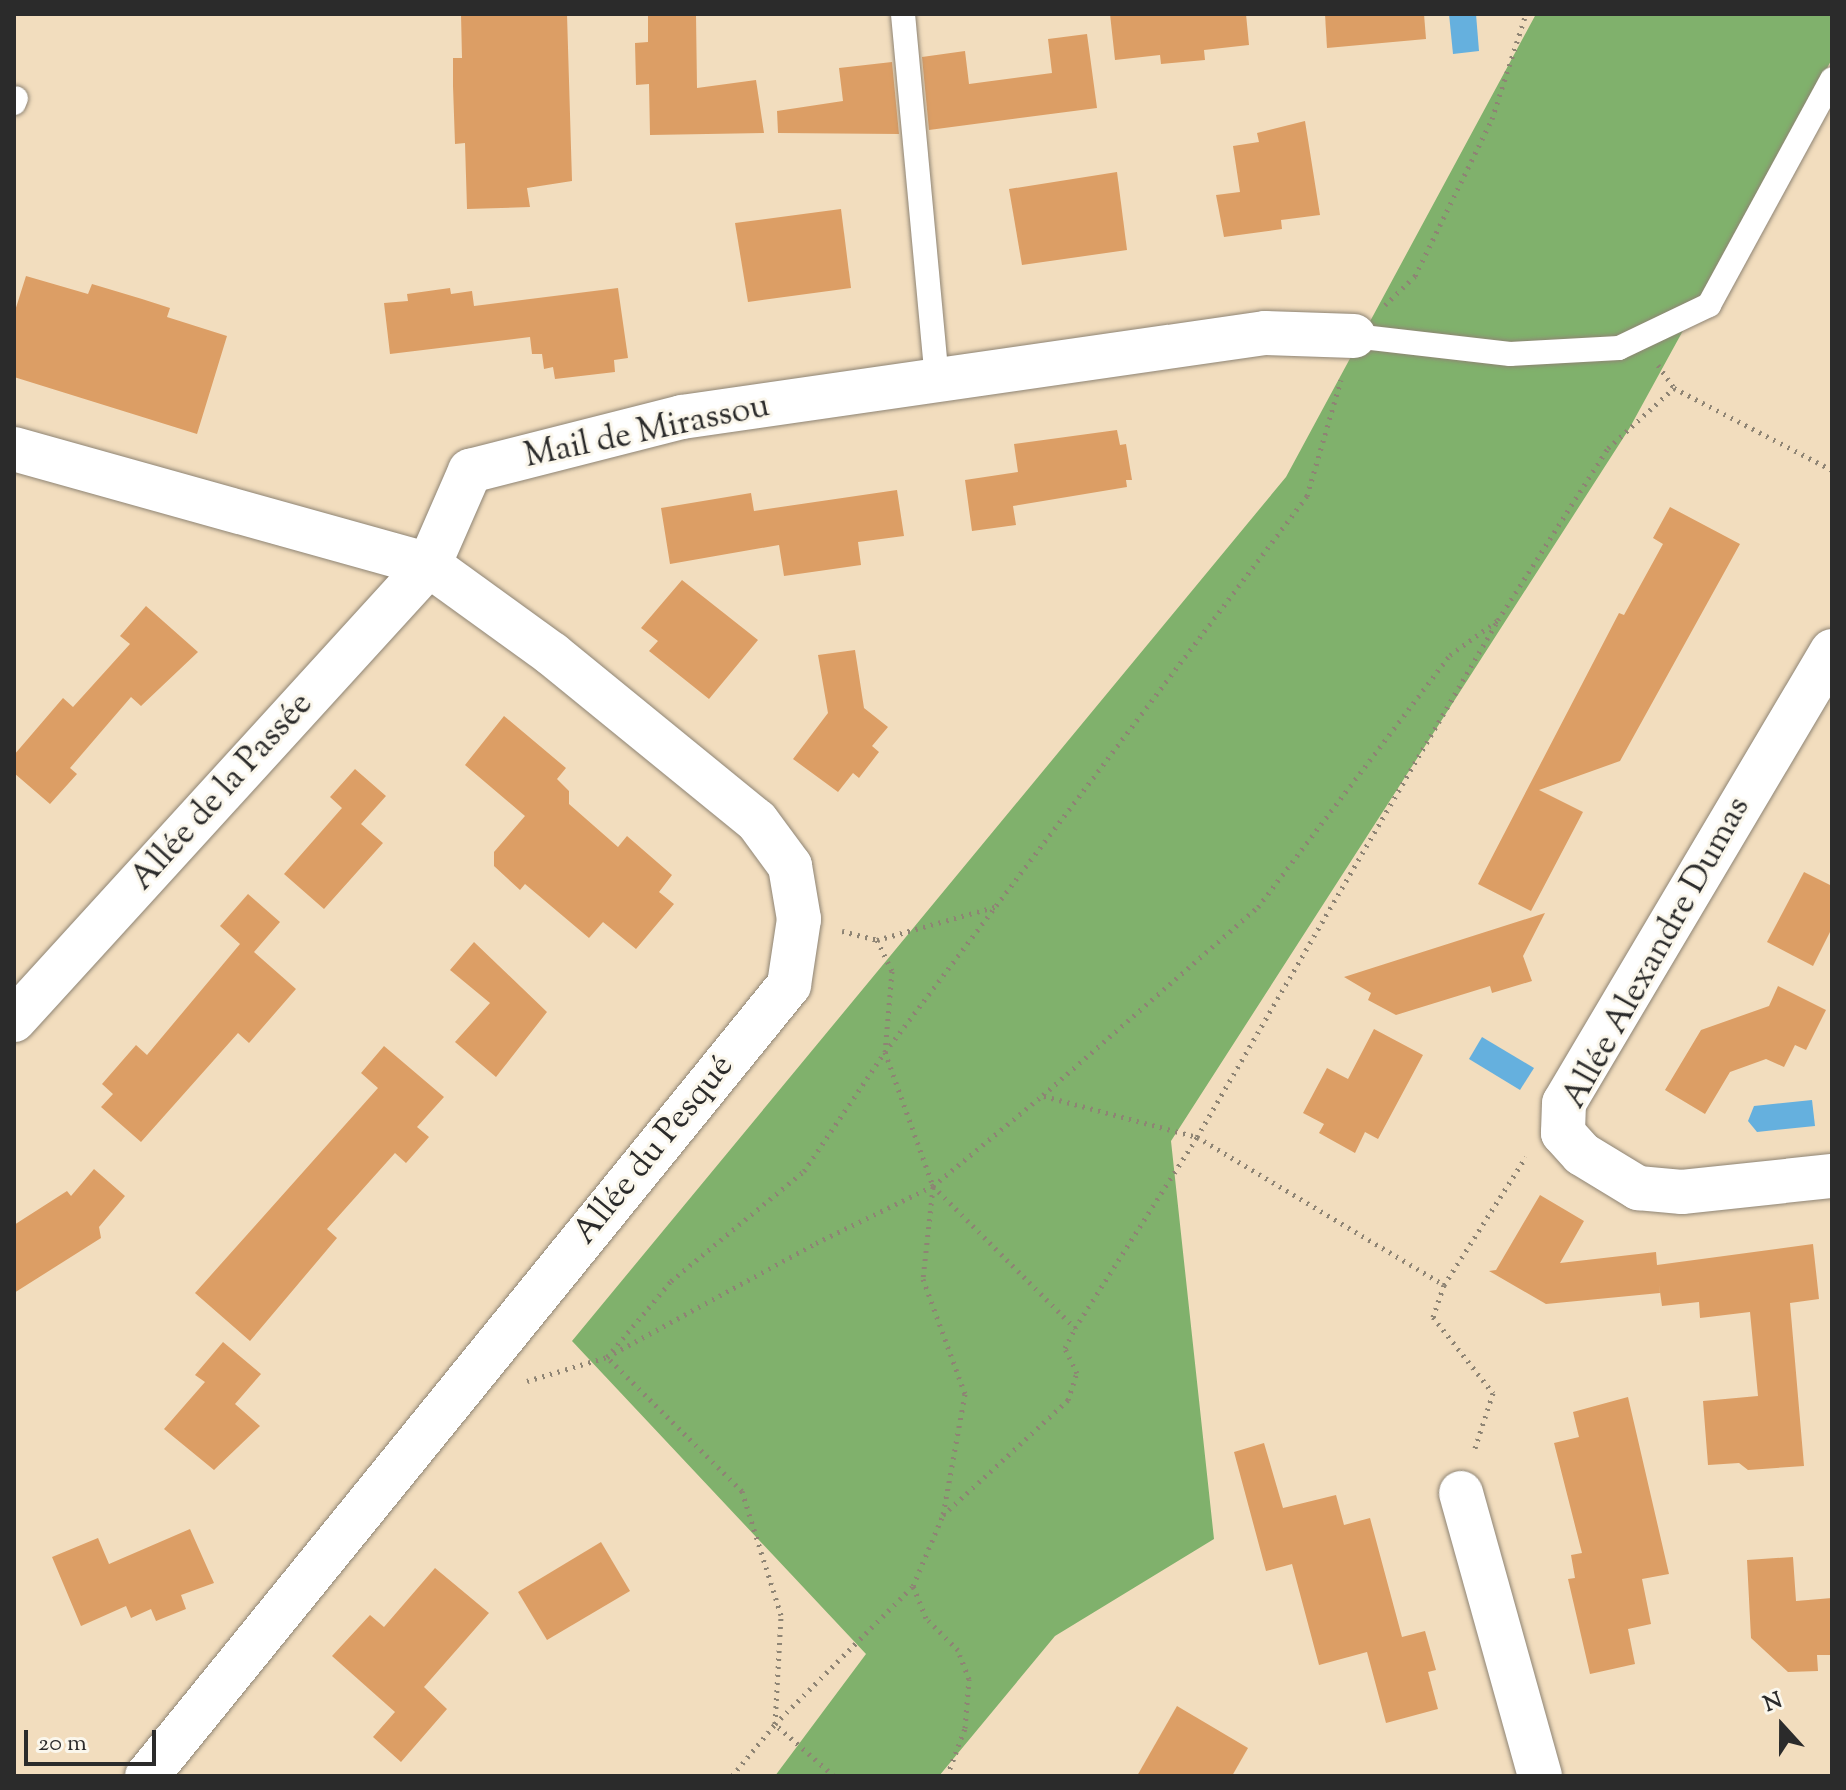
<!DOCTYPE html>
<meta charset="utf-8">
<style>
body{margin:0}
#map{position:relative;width:1846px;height:1790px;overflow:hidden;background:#f2ddbe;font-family:"Sorts Mill Goudy",serif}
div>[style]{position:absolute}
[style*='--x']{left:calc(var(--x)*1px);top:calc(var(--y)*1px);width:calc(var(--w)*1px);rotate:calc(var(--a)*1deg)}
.forest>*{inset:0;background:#80b16c}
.water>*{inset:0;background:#65b0de}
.building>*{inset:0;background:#dc9e65}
.path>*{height:5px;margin-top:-2.5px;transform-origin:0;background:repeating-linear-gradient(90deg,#8e8474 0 2px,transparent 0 8px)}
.roads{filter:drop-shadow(0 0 2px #8e8474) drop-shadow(0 0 2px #8e8474)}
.service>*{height:24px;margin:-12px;padding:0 12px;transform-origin:12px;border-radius:12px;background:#fff}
.minor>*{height:44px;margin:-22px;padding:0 22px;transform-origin:22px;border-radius:22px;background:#fff}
span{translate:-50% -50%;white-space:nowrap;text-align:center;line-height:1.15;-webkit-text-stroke:6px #fbf7ec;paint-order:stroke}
.street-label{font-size:34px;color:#2b2b2b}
.frame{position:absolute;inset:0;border:16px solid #2b2b2b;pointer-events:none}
.north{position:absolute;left:1742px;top:1686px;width:80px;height:80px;-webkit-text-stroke:6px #fbf7ec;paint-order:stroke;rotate:339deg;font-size:22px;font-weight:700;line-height:32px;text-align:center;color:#2b2b2b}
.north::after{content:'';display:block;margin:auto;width:28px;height:36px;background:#2b2b2b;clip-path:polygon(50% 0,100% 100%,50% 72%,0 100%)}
.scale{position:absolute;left:24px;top:1730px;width:132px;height:36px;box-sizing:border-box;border:4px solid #2b2b2b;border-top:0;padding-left:10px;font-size:24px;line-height:28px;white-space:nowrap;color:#2b2b2b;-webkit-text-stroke:6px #fbf7ec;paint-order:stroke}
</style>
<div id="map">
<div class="forest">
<div style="clip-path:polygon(1536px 14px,1832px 14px,1832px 59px,1629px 429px,1171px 1141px,1214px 1539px,1055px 1636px,939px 1776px,775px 1776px,866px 1654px,572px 1341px,1286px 477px)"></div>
</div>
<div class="water">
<div style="clip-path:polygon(1449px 14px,1476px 14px,1479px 51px,1453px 54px)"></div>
<div style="clip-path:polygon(1482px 1037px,1534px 1068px,1520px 1090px,1469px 1059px)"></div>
<div style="clip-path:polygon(1812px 1100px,1815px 1126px,1757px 1132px,1748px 1121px,1754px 1106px)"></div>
</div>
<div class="building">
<div style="clip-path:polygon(461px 14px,567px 14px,572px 181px,527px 188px,530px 207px,467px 209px,465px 143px,455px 144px,453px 86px,453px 58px,462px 58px)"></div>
<div style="clip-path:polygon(648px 14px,696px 14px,697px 88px,756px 80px,764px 133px,650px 135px,649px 84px,636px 85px,635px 43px,648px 42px)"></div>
<div style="clip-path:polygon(1110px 14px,1246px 14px,1249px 45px,1204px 50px,1205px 60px,1161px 64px,1160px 55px,1115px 60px)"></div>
<div style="clip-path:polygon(1325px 14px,1424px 14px,1426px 39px,1327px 48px)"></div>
<div style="clip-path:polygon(1087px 34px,1097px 108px,929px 130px,922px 57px,965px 51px,969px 84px,1052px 73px,1048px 39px)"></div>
<div style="clip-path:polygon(892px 62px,899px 134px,778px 133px,777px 111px,843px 101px,839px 68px)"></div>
<div style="clip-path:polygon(1305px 121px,1320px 215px,1281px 220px,1282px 229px,1224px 237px,1216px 195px,1240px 192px,1233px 146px,1259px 142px,1257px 133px)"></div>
<div style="clip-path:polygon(1117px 172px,1127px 250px,1022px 265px,1009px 189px)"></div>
<div style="clip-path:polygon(841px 209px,851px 288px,748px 302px,735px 223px)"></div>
<div style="clip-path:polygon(26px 276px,88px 294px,92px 284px,142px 299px,170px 308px,167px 317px,227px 336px,197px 434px,14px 377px,14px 314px)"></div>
<div style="clip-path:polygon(450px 288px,451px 294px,472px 291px,474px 306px,618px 288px,628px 358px,614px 360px,615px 372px,555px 379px,553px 367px,544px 369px,542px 354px,532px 354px,530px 337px,390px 354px,384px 303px,408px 301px,407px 294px)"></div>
<div style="clip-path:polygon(1117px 430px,1120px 445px,1126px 444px,1132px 480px,1126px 480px,1127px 487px,1013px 506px,1016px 525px,972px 531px,965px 480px,1018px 472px,1014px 444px)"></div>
<div style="clip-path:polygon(897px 490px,904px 536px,858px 542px,861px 565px,784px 576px,779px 545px,670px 564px,661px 508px,751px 493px,754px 511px)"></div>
<div style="clip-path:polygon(1670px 507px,1740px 544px,1620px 761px,1539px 790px,1583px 812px,1531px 911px,1478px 884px,1619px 613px,1624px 615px,1663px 544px,1653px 538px)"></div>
<div style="clip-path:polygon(682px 580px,758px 640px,709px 699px,649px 651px,658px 641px,641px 628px)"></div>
<div style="clip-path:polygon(146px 606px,198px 652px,141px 706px,131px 697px,70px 768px,77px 774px,50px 804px,14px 773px,14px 755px,63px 698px,73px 707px,130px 644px,120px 636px)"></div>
<div style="clip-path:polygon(855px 650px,864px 708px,888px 727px,872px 746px,879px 752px,859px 778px,853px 773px,838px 792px,793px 759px,828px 713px,818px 655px)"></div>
<div style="clip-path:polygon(504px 716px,566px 768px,557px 779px,569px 791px,569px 804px,618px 847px,627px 836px,672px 875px,659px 892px,674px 904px,636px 949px,603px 922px,589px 938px,525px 884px,520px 890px,494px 866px,494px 852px,525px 816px,465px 765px)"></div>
<div style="clip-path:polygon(355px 769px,386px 796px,361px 824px,383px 843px,324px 909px,284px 874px,342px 808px,330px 797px)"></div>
<div style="clip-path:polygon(1804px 872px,1832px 886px,1832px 928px,1813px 966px,1767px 942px)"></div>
<div style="clip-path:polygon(248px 894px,280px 922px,254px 952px,296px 989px,249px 1043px,238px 1033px,141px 1142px,101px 1107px,113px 1094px,102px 1084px,136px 1045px,147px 1055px,240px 944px,220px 926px)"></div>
<div style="clip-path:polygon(1545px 913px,1523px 956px,1532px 981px,1492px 993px,1490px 986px,1396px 1015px,1368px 1000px,1371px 993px,1344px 977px)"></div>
<div style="clip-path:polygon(474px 942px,547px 1012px,496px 1077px,455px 1042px,490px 1003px,450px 970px)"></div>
<div style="clip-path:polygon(1778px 986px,1826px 1010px,1806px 1050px,1795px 1045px,1784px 1067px,1766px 1059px,1730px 1072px,1705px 1114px,1665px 1090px,1701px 1030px,1769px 1006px)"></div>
<div style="clip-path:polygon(1374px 1029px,1423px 1055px,1378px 1139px,1365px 1132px,1355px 1153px,1319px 1133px,1324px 1124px,1303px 1113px,1327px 1068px,1348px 1079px)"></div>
<div style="clip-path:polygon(384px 1046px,444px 1097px,417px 1127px,429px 1137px,406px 1163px,395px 1153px,327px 1229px,337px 1238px,250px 1341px,195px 1293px,378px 1088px,361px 1073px)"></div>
<div style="clip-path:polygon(94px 1169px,125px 1196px,99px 1227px,101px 1238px,14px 1293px,14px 1225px,67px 1191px,71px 1196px)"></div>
<div style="clip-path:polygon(1540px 1195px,1584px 1221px,1560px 1263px,1656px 1252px,1657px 1265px,1813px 1244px,1819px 1299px,1790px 1303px,1804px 1466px,1748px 1470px,1739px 1463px,1708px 1465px,1703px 1401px,1758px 1396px,1750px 1312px,1700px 1318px,1699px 1302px,1662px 1306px,1659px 1285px,1660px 1293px,1546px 1304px,1489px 1271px,1496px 1270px)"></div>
<div style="clip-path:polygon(223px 1342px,261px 1374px,235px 1404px,260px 1426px,214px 1470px,164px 1429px,205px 1382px,195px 1375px)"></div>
<div style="clip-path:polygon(1628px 1397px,1669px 1574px,1642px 1579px,1651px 1624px,1628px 1629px,1635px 1664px,1590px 1674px,1568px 1579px,1575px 1578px,1571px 1555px,1582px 1553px,1554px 1443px,1579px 1437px,1573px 1412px)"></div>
<div style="clip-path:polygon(1264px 1443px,1283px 1508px,1336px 1495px,1344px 1525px,1370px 1518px,1402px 1637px,1425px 1631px,1436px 1670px,1428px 1672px,1438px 1709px,1386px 1723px,1367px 1652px,1319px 1665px,1292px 1564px,1266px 1571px,1234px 1452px)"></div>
<div style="clip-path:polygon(190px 1529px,214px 1583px,181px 1595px,186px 1609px,156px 1621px,151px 1609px,131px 1618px,126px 1606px,81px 1626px,52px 1557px,98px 1538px,109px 1564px)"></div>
<div style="clip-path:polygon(601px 1542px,630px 1591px,547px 1640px,518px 1592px)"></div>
<div style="clip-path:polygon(1793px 1557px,1796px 1601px,1832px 1598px,1832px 1655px,1817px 1655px,1818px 1671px,1788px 1672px,1751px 1638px,1747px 1560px)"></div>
<div style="clip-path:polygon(435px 1568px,489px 1613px,424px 1687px,447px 1709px,401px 1762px,373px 1737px,395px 1712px,332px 1656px,370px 1615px,384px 1627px)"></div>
<div style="clip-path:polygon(1177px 1706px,1248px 1748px,1232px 1776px,1137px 1776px)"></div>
</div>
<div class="path">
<div style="--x:1385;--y:305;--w:42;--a:-44"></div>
<div style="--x:1415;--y:276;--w:175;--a:-63.9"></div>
<div style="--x:1492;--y:119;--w:110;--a:-72.1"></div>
<div style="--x:1658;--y:365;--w:28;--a:55"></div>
<div style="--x:1674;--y:388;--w:178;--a:27.4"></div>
<div style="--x:842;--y:931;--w:36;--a:14"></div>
<div style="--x:877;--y:940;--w:34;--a:64"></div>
<div style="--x:892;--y:971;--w:81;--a:94.9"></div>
<div style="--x:885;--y:1052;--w:142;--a:70.3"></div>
<div style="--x:933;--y:1186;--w:201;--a:45"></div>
<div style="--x:877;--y:940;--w:126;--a:-15.7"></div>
<div style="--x:1044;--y:1096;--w:158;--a:15"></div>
<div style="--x:1197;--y:1137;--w:288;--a:30.9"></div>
<div style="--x:1444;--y:1285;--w:152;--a:-57.4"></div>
<div style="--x:933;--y:1187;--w:93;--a:96.2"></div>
<div style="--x:923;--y:1279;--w:122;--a:69.9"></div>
<div style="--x:965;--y:1394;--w:123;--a:100.3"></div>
<div style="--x:1444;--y:1285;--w:34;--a:109"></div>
<div style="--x:1433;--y:1317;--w:97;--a:51.7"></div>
<div style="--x:1493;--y:1393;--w:61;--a:108.1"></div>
<div style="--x:527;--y:1381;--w:84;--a:-16.7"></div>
<div style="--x:607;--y:1357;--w:99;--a:-49.9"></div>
<div style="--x:671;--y:1281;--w:173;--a:-39.6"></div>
<div style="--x:804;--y:1171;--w:144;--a:-55.8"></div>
<div style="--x:885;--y:1052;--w:698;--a:-52.8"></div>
<div style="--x:1307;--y:496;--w:121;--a:-73.7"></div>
<div style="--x:732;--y:1776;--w:67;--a:-50.4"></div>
<div style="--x:775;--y:1724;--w:195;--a:-45"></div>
<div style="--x:834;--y:1776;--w:79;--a:-138.6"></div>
<div style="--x:775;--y:1724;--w:109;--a:-86.8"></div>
<div style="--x:781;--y:1615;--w:130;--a:-107.5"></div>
<div style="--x:742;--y:1491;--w:190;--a:-135.2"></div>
<div style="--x:607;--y:1357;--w:238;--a:-28.6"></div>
<div style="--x:816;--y:1243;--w:130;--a:-26"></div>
<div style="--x:933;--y:1186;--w:143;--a:-39.6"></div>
<div style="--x:1043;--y:1095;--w:286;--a:-41.2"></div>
<div style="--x:1258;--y:907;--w:317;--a:-52.7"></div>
<div style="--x:1450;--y:655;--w:59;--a:-36.1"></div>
<div style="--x:947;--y:1776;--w:51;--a:-69.4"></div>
<div style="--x:965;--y:1728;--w:49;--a:-85.3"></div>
<div style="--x:969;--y:1679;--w:31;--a:-111"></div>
<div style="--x:958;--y:1650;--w:45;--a:-135"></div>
<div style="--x:926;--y:1618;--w:35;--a:-112"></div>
<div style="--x:913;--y:1586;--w:77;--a:-67.1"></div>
<div style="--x:943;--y:1515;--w:170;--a:-42.6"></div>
<div style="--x:1068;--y:1400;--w:28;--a:-72"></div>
<div style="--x:1077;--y:1373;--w:28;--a:-116"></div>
<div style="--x:1065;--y:1348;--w:22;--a:-63"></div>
<div style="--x:1075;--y:1328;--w:227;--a:-57.4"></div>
<div style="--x:1197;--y:1137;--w:598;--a:-59.79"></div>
<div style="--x:1498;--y:620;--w:204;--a:-57.4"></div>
<div style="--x:1608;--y:448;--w:89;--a:-42.3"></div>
</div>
<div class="roads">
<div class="service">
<div style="--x:903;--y:14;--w:369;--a:84.7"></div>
<div style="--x:14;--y:103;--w:5;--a:-68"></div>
<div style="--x:1354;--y:336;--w:157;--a:6.6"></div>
<div style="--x:1510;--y:354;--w:109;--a:-3.2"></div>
<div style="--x:1619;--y:348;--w:100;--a:-25.5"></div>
<div style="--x:1709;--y:305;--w:257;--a:-61.4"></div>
</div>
<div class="minor">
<div style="--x:14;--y:449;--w:431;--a:15.6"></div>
<div style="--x:429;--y:565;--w:103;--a:-66.4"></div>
<div style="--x:470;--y:471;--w:219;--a:-14.3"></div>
<div style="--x:682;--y:417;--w:589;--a:-8.2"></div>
<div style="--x:1265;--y:333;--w:89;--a:1.9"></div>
<div style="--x:1832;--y:651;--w:525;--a:120.66"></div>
<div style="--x:1564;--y:1103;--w:30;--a:92"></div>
<div style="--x:1563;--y:1133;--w:28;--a:48"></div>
<div style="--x:1582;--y:1154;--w:66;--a:31.3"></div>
<div style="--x:1638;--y:1188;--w:44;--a:5.2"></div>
<div style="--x:1682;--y:1192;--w:151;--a:-6.1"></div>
<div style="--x:14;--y:1020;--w:616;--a:-47.63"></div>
<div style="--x:429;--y:565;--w:152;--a:35.9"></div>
<div style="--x:552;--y:654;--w:264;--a:39.2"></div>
<div style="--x:757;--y:821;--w:56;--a:53.7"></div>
<div style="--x:790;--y:866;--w:54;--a:80.4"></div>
<div style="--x:799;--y:919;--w:67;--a:98.6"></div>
<div style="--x:789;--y:985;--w:1019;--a:129.06"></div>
<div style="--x:1461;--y:1493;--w:294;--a:74.4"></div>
</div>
</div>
<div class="street-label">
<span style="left:647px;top:432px;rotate:-12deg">Mail de Mirassou</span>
<span style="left:222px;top:792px;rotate:-48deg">Allée de la Passée</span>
<span style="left:1657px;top:953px;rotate:-61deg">Allée Alexandre Dumas</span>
<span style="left:654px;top:1150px;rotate:-51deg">Allée du Pesqué</span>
</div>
<div class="frame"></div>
<div class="north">N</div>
<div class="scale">20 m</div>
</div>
